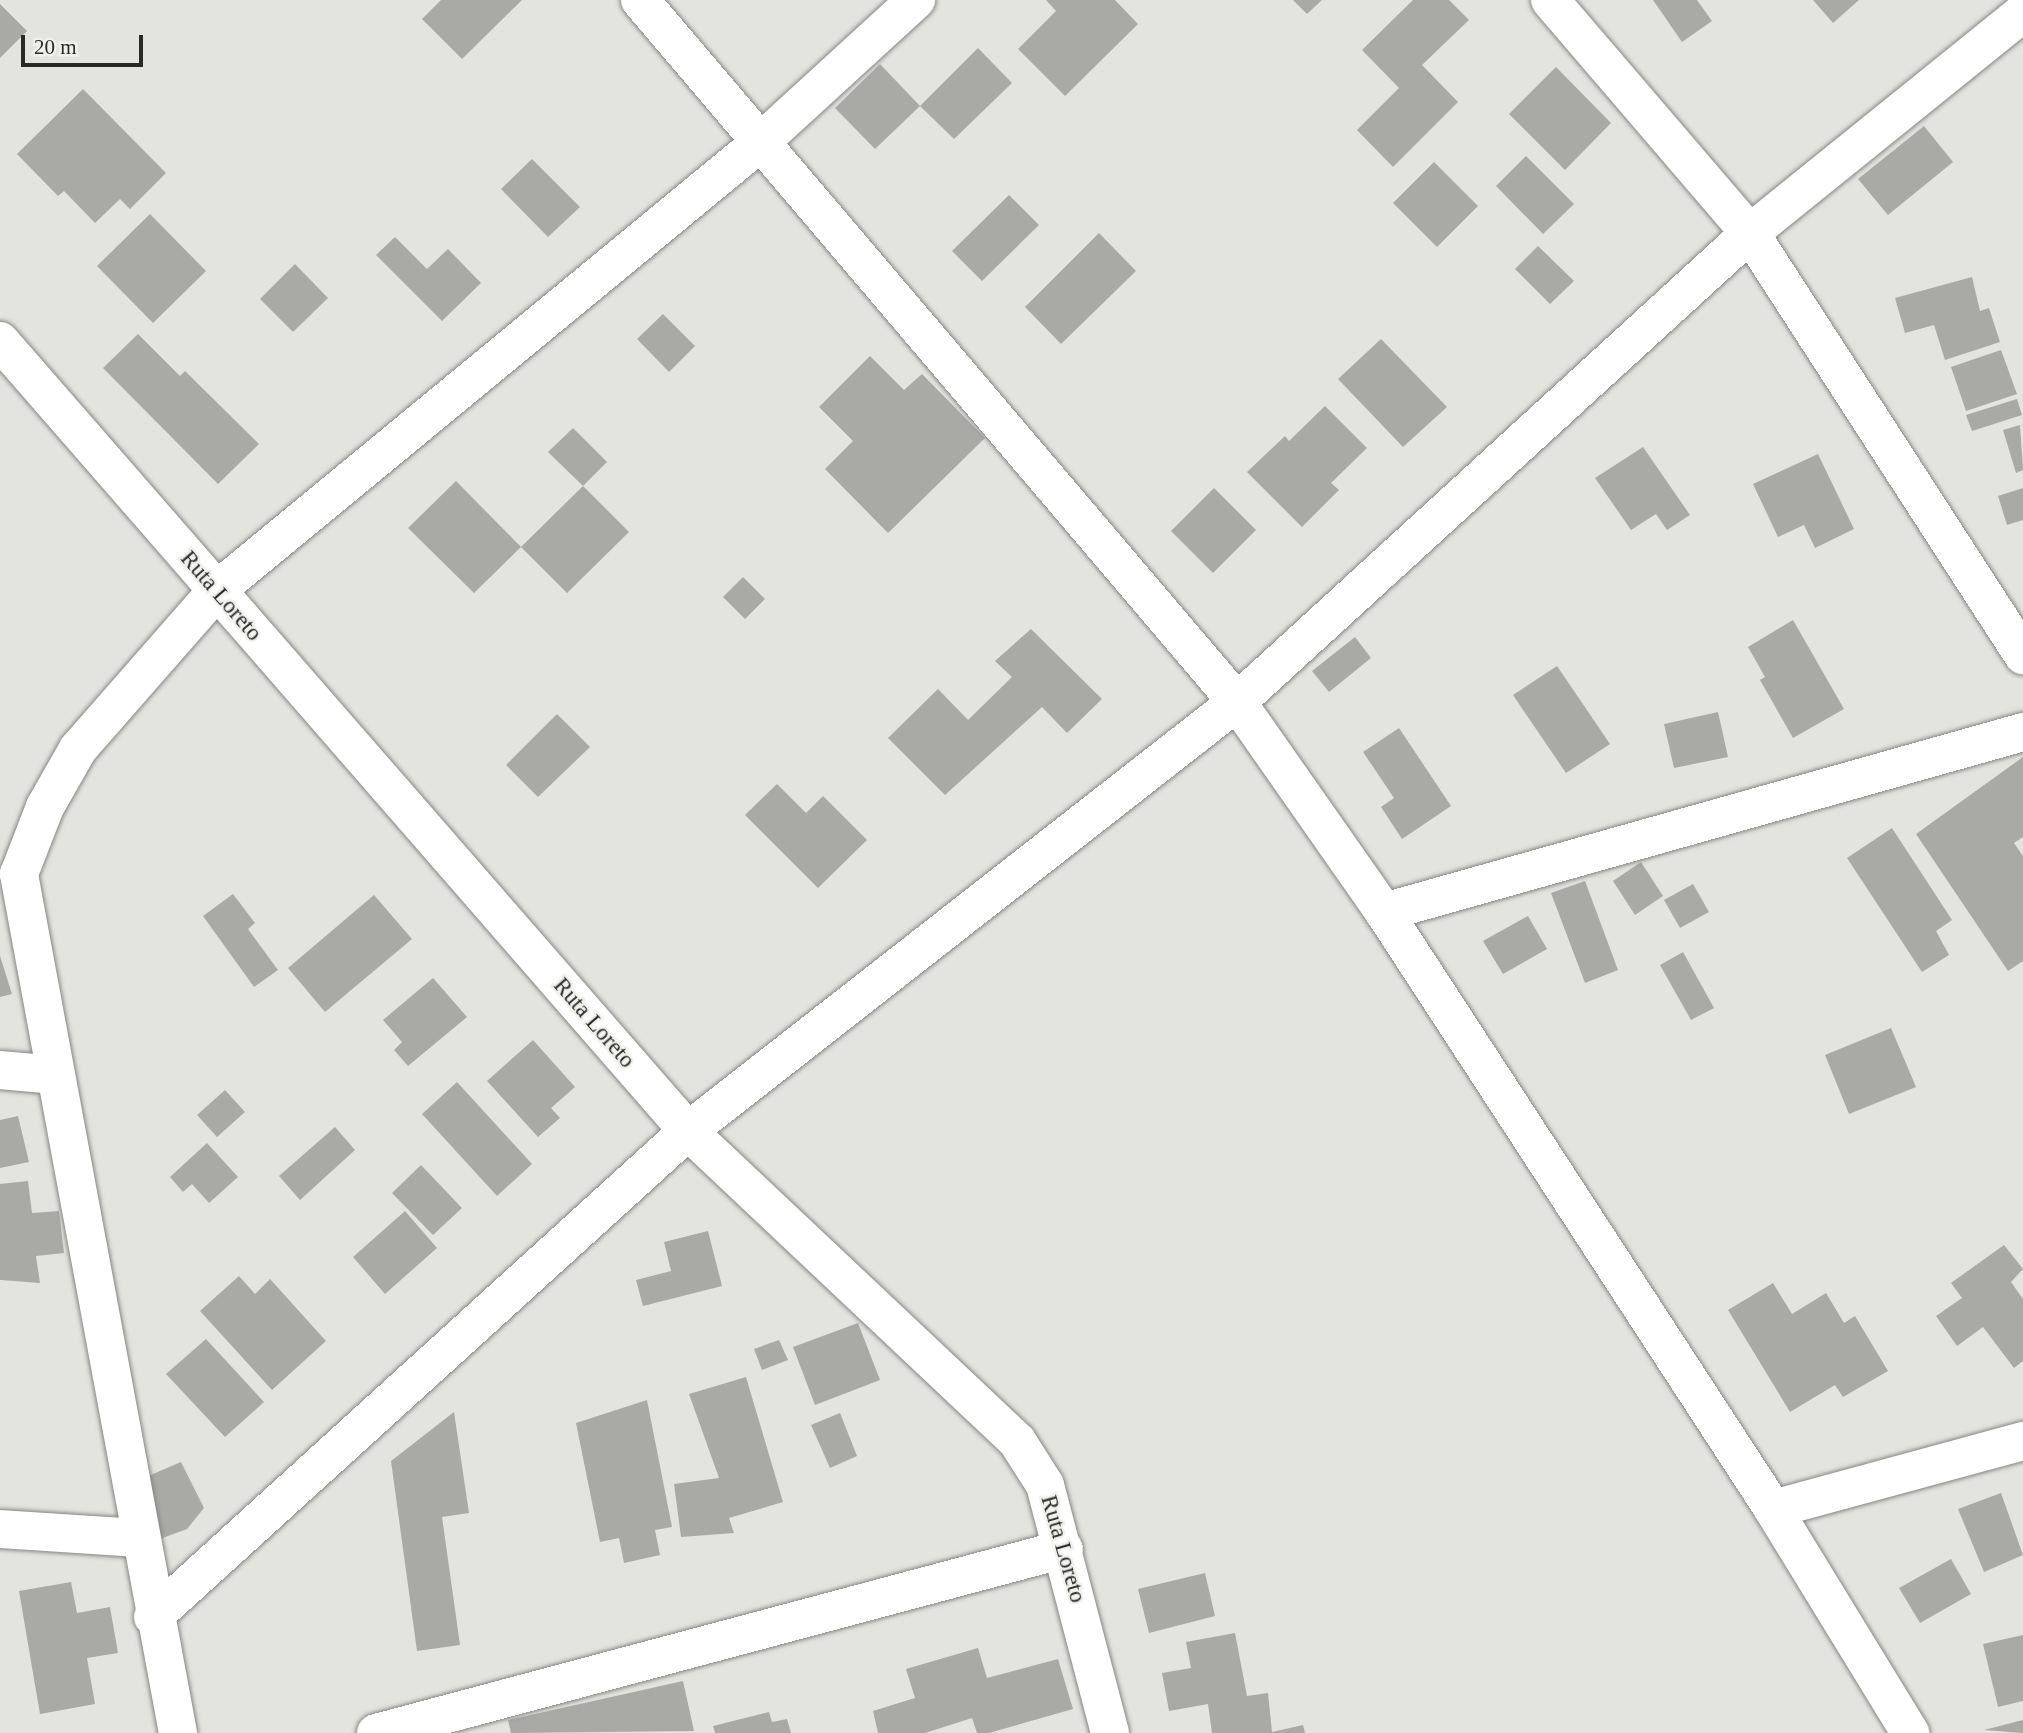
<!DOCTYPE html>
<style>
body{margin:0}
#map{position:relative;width:2023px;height:1733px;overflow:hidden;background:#e3e3e0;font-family:Georgia,serif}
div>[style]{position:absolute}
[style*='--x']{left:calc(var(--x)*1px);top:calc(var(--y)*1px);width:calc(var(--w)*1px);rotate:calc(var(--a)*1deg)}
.building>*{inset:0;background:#a9a9a6}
.roads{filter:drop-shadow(0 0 2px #868683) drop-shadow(0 0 2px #868683)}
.minor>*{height:38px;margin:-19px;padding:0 19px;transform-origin:19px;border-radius:19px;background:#fff}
span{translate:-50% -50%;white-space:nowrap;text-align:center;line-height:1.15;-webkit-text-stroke:5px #f0f0ed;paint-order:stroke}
.street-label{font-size:23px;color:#292928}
.scale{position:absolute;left:21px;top:35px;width:122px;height:32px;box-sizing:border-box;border:4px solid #292928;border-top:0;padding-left:9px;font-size:21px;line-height:24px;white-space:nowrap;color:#292928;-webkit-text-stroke:5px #f0f0ed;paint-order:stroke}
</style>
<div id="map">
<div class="building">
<div style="clip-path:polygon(441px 0,522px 0,462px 59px,422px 19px)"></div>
<div style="clip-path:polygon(1046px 0,1115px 0,1138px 24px,1065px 96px,1018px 49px,1056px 11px)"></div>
<div style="clip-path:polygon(1293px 0,1322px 0,1307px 14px)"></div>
<div style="clip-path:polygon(1413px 0,1449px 0,1469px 20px,1422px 65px,1458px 102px,1393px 167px,1357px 130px,1399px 88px,1362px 50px)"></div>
<div style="clip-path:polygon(1653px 0,1697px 0,1712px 21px,1682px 42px)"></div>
<div style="clip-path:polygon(1813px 0,1859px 0,1833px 23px)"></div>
<div style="clip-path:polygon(0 4px,27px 31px,0 58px)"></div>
<div style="clip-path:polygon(978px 48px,1012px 83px,954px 139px,920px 106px)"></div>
<div style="clip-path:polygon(880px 64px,920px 106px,875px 149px,835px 108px)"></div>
<div style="clip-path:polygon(1556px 67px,1611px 123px,1565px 170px,1509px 114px)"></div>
<div style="clip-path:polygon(83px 89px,166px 173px,130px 209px,120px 199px,95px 223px,64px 191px,58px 196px,17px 154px)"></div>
<div style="clip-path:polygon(1924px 126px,1953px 162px,1888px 215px,1858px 179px)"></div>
<div style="clip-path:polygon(1526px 156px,1574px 204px,1543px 234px,1496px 186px)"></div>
<div style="clip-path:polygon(532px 159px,580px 207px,548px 237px,501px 189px)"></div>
<div style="clip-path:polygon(1434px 162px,1478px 206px,1437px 247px,1393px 203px)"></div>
<div style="clip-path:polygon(1009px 195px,1039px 225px,982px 281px,952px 251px)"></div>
<div style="clip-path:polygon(150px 214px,206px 271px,153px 323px,97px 266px)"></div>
<div style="clip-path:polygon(1099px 233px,1136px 271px,1061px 344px,1025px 307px)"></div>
<div style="clip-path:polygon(395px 237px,427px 269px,448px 249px,481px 283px,442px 321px,376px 255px)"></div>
<div style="clip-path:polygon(1538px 246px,1574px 281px,1550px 304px,1515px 269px)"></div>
<div style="clip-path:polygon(295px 264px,328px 298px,293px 332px,260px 299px)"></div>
<div style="clip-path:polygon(1972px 277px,1980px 311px,1989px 308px,2000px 342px,1945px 360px,1934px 325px,1905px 333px,1895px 298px)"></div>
<div style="clip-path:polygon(663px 314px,695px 346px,669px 372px,637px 339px)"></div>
<div style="clip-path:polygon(138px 334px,180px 376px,185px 371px,259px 444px,218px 484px,103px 368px)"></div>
<div style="clip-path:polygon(1381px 339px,1447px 407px,1403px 447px,1338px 379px)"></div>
<div style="clip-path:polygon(2001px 350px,2017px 394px,1966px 411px,1951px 367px)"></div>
<div style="clip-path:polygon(870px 356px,904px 390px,922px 374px,985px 438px,888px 533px,825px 469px,853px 441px,819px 407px)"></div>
<div style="clip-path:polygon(2017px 399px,2022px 415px,1972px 431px,1966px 415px)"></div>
<div style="clip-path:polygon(1325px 406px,1367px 448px,1331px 483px,1339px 490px,1302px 527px,1247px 472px,1285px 436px,1289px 441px)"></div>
<div style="clip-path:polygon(2020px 425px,2023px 470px,2016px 473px,2003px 430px)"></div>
<div style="clip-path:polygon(573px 428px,607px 462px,583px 486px,548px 452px)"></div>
<div style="clip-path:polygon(1643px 447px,1690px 515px,1667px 530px,1656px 514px,1631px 530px,1595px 478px)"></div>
<div style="clip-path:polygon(1818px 454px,1854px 529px,1815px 548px,1804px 525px,1778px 537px,1753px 484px)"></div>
<div style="clip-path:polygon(456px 481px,521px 547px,583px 486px,629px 532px,567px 593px,521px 547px,474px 593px,408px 528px)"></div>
<div style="clip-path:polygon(1214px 488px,1256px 530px,1213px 573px,1171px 531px)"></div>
<div style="clip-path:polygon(2023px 488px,2023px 520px,2007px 525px,1998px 496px)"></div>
<div style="clip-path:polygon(743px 577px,765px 599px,745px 619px,723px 597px)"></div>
<div style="clip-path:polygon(1793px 620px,1844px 709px,1793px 738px,1760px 680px,1765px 677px,1748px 647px)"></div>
<div style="clip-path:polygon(1031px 629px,1102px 699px,1067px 733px,1042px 707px,945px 795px,888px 738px,938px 689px,968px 720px,1012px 677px,995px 661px)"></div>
<div style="clip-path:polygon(1355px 637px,1371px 658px,1329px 692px,1312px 671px)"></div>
<div style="clip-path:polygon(1557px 666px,1610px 744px,1566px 773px,1513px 695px)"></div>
<div style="clip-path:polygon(1718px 712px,1728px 757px,1674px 768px,1664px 724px)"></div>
<div style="clip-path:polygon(557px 714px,590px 747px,538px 797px,506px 765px)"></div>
<div style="clip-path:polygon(1399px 728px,1451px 806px,1402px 839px,1381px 807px,1394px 798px,1363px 752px)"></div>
<div style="clip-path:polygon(2023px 757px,2023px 837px,2014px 843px,2023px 856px,2023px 961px,2008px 971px,1916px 834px)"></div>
<div style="clip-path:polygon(777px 784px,806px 813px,823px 796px,867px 840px,818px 888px,745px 815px)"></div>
<div style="clip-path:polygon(1892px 828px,1952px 920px,1936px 931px,1949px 955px,1922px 972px,1847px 858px)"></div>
<div style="clip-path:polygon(1641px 862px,1663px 896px,1635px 915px,1613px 881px)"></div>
<div style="clip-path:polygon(1585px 881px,1618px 970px,1585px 983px,1551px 893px)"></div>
<div style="clip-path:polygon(1693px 884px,1709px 912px,1680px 928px,1664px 900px)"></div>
<div style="clip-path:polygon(233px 894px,255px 923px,248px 929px,278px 970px,254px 987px,203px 916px)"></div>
<div style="clip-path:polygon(374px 895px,412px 939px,325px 1012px,288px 968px)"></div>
<div style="clip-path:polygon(1528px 916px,1547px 949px,1503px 974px,1483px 941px)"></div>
<div style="clip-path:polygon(1683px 952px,1714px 1008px,1691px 1020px,1660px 965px)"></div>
<div style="clip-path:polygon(0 956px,12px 994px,0 997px)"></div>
<div style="clip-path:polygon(433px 978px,467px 1017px,408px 1066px,394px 1050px,402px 1042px,383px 1020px)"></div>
<div style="clip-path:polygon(1891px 1028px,1916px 1087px,1849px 1114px,1825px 1055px)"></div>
<div style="clip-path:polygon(533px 1040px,575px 1087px,551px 1108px,560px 1118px,538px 1137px,487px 1081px)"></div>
<div style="clip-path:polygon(457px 1082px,532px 1164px,497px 1196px,422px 1114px)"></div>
<div style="clip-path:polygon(225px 1090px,245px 1112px,217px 1137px,197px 1115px)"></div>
<div style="clip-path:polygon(18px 1116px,29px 1162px,0 1168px,0 1120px)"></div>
<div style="clip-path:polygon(335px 1127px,355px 1150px,300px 1200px,279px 1176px)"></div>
<div style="clip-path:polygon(207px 1143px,238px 1177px,209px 1203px,192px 1184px,183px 1192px,170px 1177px)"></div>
<div style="clip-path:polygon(421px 1165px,462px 1208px,433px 1235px,392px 1193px)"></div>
<div style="clip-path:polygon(28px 1181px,32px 1213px,59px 1211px,64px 1253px,36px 1256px,40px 1283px,0 1280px,0 1184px)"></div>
<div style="clip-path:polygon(405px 1211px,437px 1248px,385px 1294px,353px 1257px)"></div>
<div style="clip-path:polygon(708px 1231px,722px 1286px,643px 1306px,636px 1280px,671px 1271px,664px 1242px)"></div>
<div style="clip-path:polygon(2004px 1245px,2023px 1269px,2011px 1282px,2023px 1299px,2023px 1361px,2014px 1368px,1983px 1327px,1957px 1346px,1936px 1316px,1962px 1298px,1951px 1283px)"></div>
<div style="clip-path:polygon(239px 1276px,255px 1294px,270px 1279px,326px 1341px,272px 1390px,200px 1311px)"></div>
<div style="clip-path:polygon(1773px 1283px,1792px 1314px,1826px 1293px,1844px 1323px,1855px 1316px,1888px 1371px,1843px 1397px,1835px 1385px,1790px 1412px,1728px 1310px)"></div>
<div style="clip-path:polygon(858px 1323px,880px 1380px,815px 1405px,793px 1347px)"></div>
<div style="clip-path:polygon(206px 1339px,264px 1402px,225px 1437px,166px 1374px)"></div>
<div style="clip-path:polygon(779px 1340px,788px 1360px,762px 1370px,754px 1349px)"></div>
<div style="clip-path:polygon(746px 1377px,783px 1502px,729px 1518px,734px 1533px,681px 1537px,674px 1484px,719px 1478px,689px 1394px)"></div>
<div style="clip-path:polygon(647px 1400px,672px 1527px,655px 1530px,660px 1555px,624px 1563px,619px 1538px,600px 1542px,576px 1423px)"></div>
<div style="clip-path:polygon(454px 1412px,469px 1513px,442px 1517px,460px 1645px,417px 1651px,391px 1461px)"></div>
<div style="clip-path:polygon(840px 1413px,857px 1456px,830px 1468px,811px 1425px)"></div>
<div style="clip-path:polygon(181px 1462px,204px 1508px,187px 1529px,157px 1540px,146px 1477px)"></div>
<div style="clip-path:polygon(2001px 1493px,2023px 1555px,1984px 1572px,1958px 1509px)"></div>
<div style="clip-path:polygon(1951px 1559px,1971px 1594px,1920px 1623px,1899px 1588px)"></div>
<div style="clip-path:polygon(1205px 1573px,1215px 1616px,1149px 1633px,1138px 1589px)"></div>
<div style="clip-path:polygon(71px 1582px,77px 1613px,110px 1607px,118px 1653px,87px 1658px,95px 1704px,40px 1714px,19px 1591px)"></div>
<div style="clip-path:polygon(1235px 1633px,1247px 1696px,1268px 1693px,1272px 1732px,1303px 1725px,1305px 1733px,1212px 1733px,1208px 1704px,1169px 1711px,1162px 1673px,1191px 1668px,1186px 1642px)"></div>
<div style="clip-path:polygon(2023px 1635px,2023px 1701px,1998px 1707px,1983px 1644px)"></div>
<div style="clip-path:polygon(978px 1648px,987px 1678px,1058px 1659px,1073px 1709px,989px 1733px,977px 1733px,972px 1718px,925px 1733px,878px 1733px,873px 1711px,915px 1698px,906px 1669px)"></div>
<div style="clip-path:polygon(683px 1681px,694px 1731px,511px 1733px,508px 1720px)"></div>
<div style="clip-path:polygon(769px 1712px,772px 1722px,787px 1719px,791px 1733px,715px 1733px,713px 1726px)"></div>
<div style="clip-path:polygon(2023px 1720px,2023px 1733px,1984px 1730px)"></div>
</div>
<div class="roads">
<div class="minor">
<div style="--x:640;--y:0;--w:922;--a:49.62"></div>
<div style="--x:1237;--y:702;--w:256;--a:55"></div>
<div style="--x:1384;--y:912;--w:713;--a:56.91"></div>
<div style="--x:1773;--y:1509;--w:263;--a:58.5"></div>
<div style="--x:1550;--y:0;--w:307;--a:49.4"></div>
<div style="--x:1750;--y:233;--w:503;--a:57.1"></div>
<div style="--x:0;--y:341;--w:1048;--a:48.95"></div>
<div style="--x:688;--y:1131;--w:452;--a:43.3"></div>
<div style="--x:1017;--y:1441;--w:52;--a:57.5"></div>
<div style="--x:1045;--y:1485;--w:256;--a:75.3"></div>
<div style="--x:1384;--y:912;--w:664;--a:-15.73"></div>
<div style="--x:0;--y:1070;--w:56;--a:5.1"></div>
<div style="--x:1773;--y:1509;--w:259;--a:-15.2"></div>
<div style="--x:0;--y:1529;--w:139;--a:3.7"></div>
<div style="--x:153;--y:1617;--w:723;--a:-42.25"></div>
<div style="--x:688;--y:1131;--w:697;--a:-38"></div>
<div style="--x:1237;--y:702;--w:695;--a:-42.43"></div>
<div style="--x:1750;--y:233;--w:351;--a:-38.9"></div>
<div style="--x:178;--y:1733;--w:874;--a:-100.49"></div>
<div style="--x:19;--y:874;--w:72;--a:-68.8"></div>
<div style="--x:45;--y:807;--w:67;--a:-60.4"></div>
<div style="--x:78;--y:749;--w:211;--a:-48.8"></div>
<div style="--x:217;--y:590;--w:706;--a:-39.48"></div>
<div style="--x:762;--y:141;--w:209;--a:-42.5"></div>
<div style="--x:376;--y:1733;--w:712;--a:-14.97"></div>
</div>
</div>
<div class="street-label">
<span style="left:221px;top:596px;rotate:49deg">Ruta Loreto</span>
<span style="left:594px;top:1023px;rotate:49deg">Ruta Loreto</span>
<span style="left:1063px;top:1549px;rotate:74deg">Ruta Loreto</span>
</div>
<div class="scale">20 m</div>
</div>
